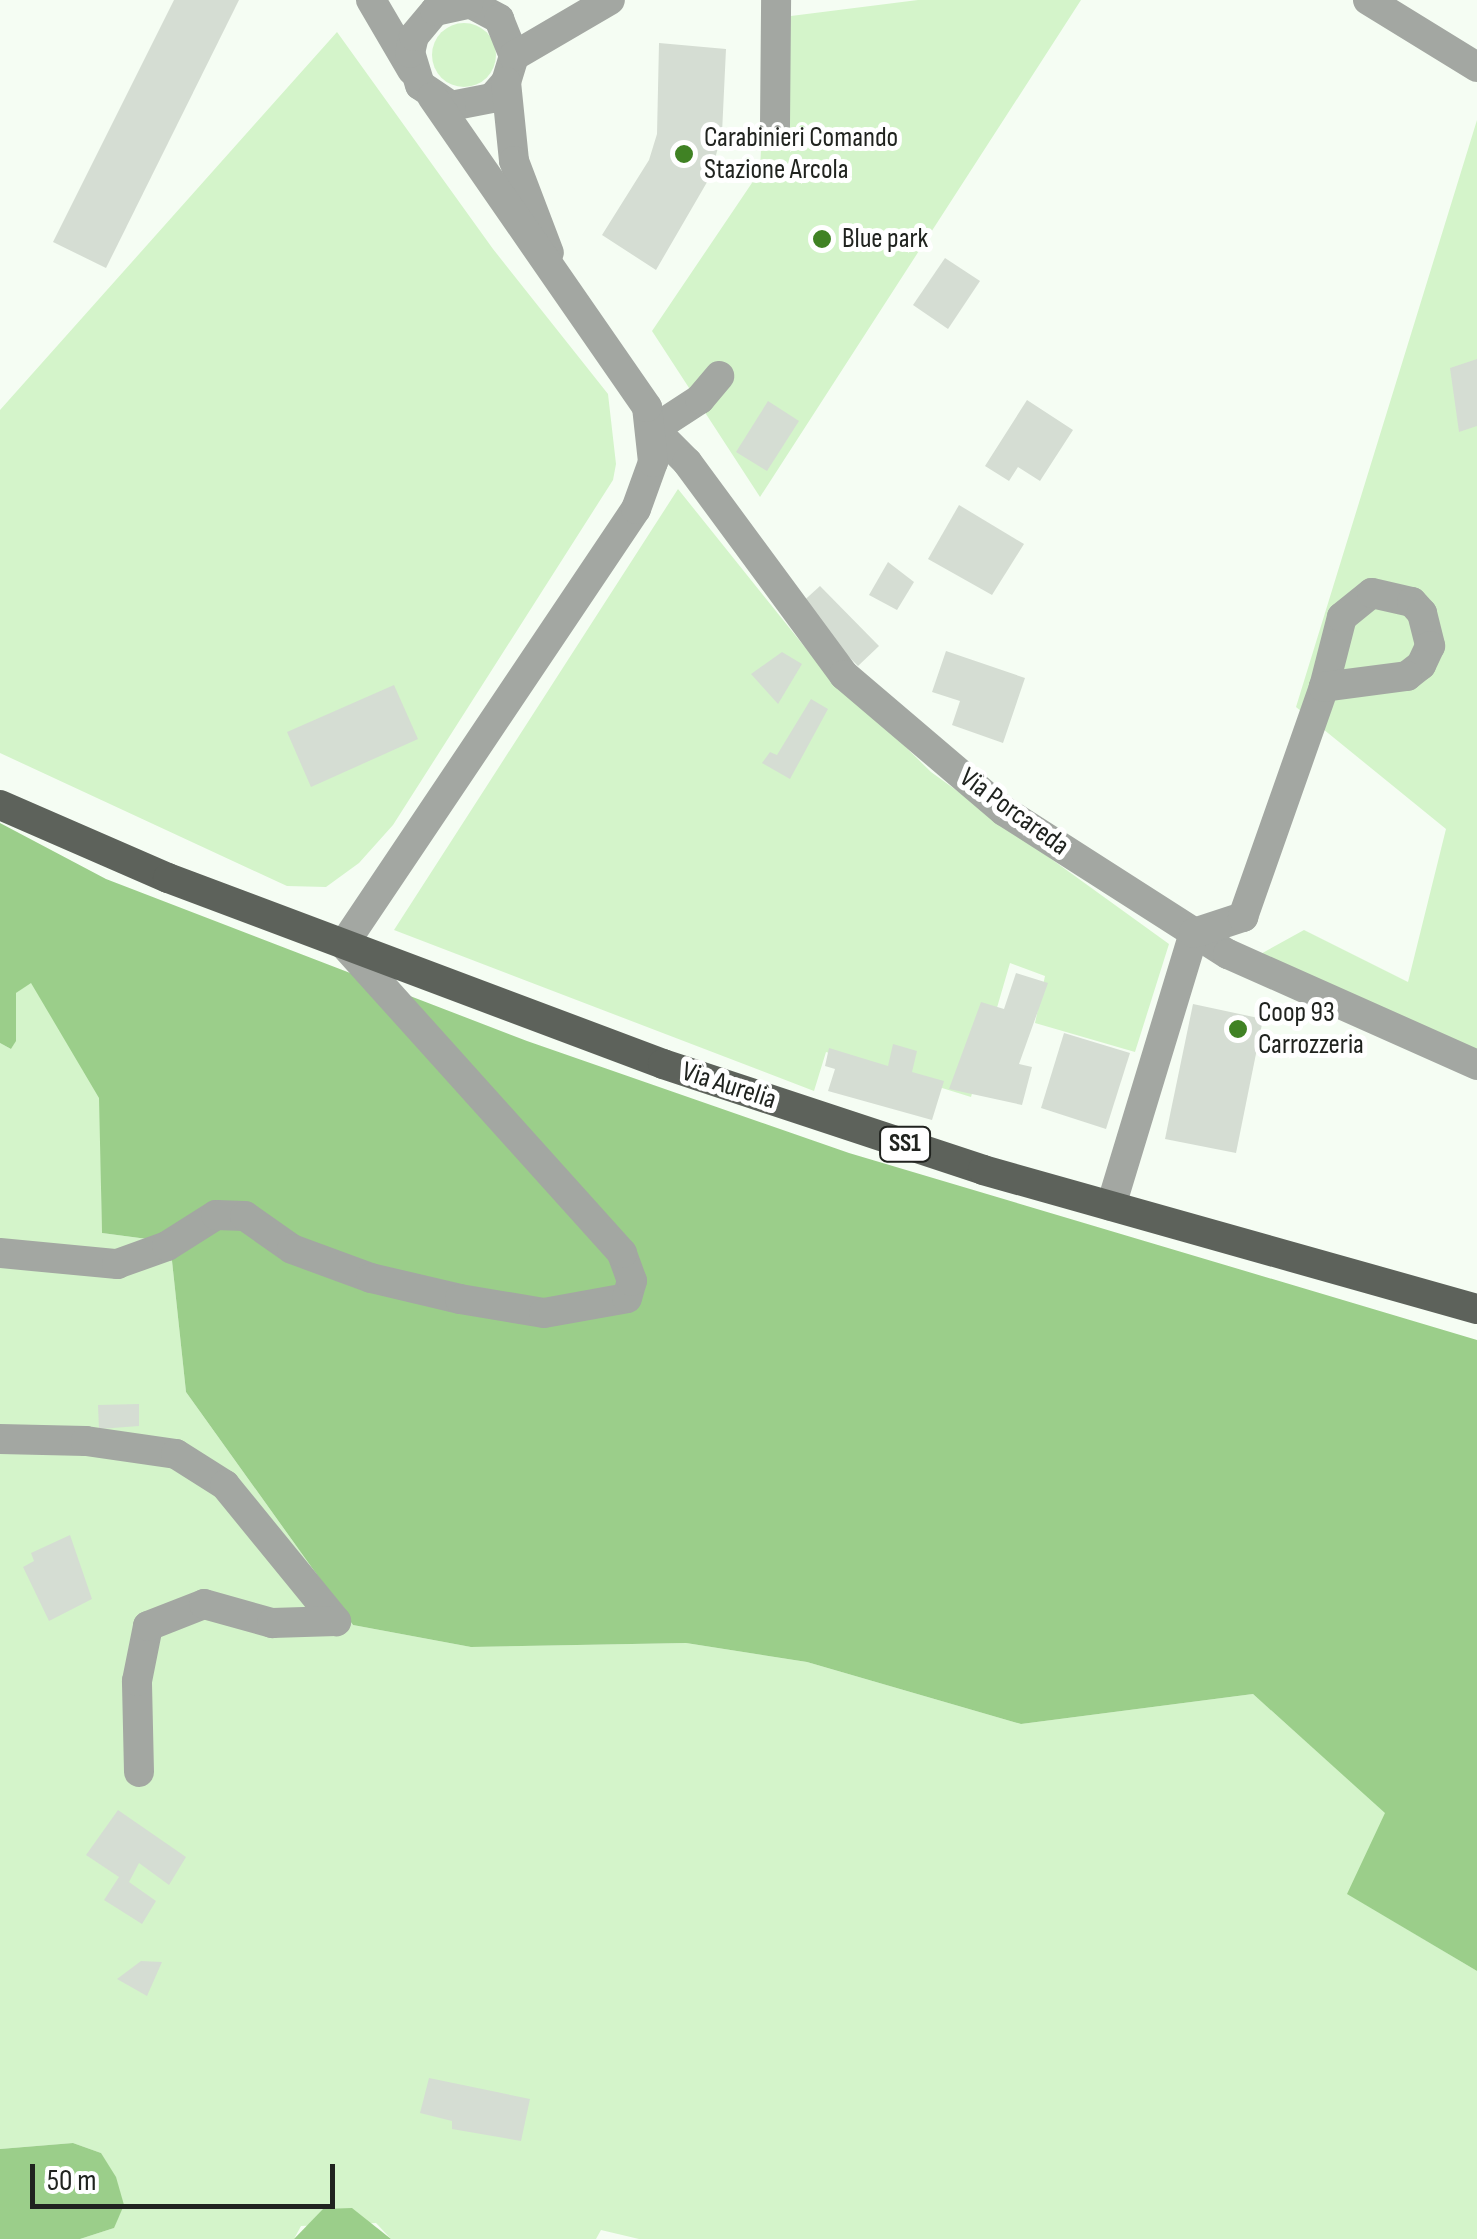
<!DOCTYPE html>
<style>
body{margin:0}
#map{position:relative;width:1477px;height:2239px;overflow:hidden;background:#f5fdf3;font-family:"Sofia Sans Condensed",sans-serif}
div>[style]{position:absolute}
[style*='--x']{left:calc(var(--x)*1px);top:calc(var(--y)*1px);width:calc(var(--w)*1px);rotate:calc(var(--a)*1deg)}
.green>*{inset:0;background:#d4f4ca}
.round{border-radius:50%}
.forest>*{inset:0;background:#9bce8a}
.building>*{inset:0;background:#d5ddd3}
.minor>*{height:30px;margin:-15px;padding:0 15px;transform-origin:15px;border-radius:15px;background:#a3a7a2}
.major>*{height:30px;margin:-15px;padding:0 15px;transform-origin:15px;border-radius:15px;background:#5d625b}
.dots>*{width:28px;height:28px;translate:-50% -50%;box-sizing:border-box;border:5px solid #fff;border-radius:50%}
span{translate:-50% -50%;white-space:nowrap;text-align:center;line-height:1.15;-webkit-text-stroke:10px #fff;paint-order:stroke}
.shield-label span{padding:2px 8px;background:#fff;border:2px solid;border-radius:8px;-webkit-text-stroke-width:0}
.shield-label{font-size:25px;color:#20231f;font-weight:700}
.poi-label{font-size:28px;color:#20231f}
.left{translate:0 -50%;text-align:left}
.street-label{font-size:28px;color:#20231f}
.scale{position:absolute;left:30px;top:2164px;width:305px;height:45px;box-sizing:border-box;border:5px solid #20231f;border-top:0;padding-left:12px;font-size:30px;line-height:35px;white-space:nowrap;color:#20231f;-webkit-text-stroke:8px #fff;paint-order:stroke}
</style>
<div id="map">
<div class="green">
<div style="clip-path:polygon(918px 0,1081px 0,760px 497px,652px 331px,760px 171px,767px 19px)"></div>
<div class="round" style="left:432px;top:23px;width:64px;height:64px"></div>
<div style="clip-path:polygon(337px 32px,493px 249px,608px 394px,616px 464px,613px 480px,393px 825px,359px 863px,326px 887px,287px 886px,0 753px,0 410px)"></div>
<div style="clip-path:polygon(1477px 120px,1477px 1055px,1257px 956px,1304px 930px,1408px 982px,1446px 829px,1296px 707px)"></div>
<div style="clip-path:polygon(678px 489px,808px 651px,931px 772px,1169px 944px,1135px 1052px,1035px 1023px,1045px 976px,1010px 963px,971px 1097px,826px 1052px,814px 1091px,394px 930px)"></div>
<div style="clip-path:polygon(31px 982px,100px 1098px,102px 1233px,170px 1242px,186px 1392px,353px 1625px,471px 1647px,686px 1643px,807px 1662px,1021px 1724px,1253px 1694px,1386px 1813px,1348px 1894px,1477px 1971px,1477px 2239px,639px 2239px,601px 2230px,596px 2239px,391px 2239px,376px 2223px,301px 2226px,294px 2239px,80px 2239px,114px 2228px,101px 2153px,73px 2143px,0 2149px,0 1043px,11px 1049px,15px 1042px,16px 993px)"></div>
</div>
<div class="forest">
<div style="clip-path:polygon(0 823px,106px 879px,527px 1041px,849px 1153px,1477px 1340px,1477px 1971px,1347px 1894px,1385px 1813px,1253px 1694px,1021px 1724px,807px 1662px,686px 1643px,471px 1647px,353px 1625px,186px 1392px,170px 1242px,102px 1233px,99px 1098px,31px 983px,16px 993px,16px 1041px,11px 1049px,0 1043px)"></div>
<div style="clip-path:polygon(73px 2143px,101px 2153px,116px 2177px,124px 2205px,114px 2228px,80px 2239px,0 2239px,0 2149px)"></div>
<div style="clip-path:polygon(352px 2208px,391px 2239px,294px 2239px,323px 2209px)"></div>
</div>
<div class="building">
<div style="clip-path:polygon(174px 0,239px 0,106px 268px,53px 242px)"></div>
<div style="clip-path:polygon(659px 43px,726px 49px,722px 133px,710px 177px,656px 270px,602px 235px,649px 160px,657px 134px)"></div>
<div style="clip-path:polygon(945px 258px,980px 281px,948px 329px,913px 305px)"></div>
<div style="clip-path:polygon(1477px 359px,1477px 426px,1459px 432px,1450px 368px)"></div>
<div style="clip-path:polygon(1027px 400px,1073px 430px,1040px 481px,1018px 467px,1009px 481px,985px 466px)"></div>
<div style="clip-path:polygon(768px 401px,799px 421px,767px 471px,736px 452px)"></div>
<div style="clip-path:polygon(959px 505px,1024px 544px,992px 595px,928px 559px)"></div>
<div style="clip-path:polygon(888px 562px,914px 582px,897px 610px,869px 595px)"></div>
<div style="clip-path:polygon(820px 586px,879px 646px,858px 666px,798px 606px)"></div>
<div style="clip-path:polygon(946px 651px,1025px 678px,1003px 743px,952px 725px,960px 701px,932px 692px)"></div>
<div style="clip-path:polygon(782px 652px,802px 664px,778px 704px,751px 674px)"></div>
<div style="clip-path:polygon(394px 685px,418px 739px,311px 787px,287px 732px)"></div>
<div style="clip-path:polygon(811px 699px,828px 709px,790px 779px,762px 763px,770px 752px,777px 755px)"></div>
<div style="clip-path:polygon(1016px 973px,1048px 983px,1019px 1064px,1032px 1067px,1022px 1105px,949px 1089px,981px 1002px,1004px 1009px)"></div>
<div style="clip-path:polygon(1193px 1004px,1263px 1019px,1236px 1153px,1165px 1139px)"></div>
<div style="clip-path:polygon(1064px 1033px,1130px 1053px,1106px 1129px,1041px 1108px)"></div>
<div style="clip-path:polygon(893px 1044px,917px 1051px,912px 1072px,944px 1081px,932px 1120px,828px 1091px,835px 1069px,825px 1066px,829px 1048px,888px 1066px)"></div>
<div style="clip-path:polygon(139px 1404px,139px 1426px,99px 1429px,98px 1405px)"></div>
<div style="clip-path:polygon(70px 1535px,92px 1599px,49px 1621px,23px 1567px,34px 1561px,31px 1553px)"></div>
<div style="clip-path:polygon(118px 1810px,186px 1857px,169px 1885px,139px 1863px,129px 1882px,156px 1901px,142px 1924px,104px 1900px,119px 1877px,86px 1855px)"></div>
<div style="clip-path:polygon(141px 1961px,162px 1962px,147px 1996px,117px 1979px)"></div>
<div style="clip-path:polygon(429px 2078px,530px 2099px,521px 2141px,452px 2129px,452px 2121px,420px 2113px)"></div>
</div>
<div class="minor">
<div style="--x:371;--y:0;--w:81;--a:59.6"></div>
<div style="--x:464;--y:0;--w:40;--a:28"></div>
<div style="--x:499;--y:19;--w:40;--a:68"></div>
<div style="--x:514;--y:56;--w:27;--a:107"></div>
<div style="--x:506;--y:82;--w:21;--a:131"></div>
<div style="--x:492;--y:98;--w:42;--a:169"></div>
<div style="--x:451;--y:106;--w:37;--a:-146"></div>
<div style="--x:420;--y:85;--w:34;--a:-107"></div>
<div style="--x:410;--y:53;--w:17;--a:-77"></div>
<div style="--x:414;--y:36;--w:33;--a:-50"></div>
<div style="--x:435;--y:11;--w:34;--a:-12"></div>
<div style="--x:1368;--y:0;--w:128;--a:31.6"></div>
<div style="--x:514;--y:56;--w:111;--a:-30.3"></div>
<div style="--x:506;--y:82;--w:79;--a:84.2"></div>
<div style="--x:514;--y:161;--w:98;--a:69.2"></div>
<div style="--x:775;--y:126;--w:126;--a:-89.5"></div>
<div style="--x:654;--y:429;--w:47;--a:45"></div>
<div style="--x:687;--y:462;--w:265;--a:53.6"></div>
<div style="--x:844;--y:675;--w:210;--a:40.4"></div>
<div style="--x:1004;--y:811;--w:266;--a:32.6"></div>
<div style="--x:1228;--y:954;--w:273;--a:24"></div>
<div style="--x:654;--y:429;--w:55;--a:-33.1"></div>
<div style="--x:700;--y:399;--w:30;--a:-50"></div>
<div style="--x:1111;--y:1206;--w:285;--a:-73.1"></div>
<div style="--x:1194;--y:933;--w:52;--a:-18.1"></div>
<div style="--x:1243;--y:917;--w:244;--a:-70.6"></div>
<div style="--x:1324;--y:687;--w:72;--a:-75.6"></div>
<div style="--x:1342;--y:617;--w:38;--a:-39"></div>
<div style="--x:1372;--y:593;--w:41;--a:12.7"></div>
<div style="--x:1412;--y:602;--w:15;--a:48"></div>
<div style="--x:1422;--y:613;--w:34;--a:76"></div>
<div style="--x:1430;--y:646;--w:21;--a:115"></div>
<div style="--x:1421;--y:665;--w:18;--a:142"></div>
<div style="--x:1407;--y:676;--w:84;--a:172.5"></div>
<div style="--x:0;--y:1253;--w:118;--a:5.4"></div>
<div style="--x:117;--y:1264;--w:53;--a:-19.8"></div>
<div style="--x:167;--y:1246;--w:58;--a:-32.3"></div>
<div style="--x:216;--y:1215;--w:29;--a:2"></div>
<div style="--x:245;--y:1216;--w:57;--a:35.1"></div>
<div style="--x:292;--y:1249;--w:84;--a:20.2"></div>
<div style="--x:371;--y:1278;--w:91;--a:13.3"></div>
<div style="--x:460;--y:1299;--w:85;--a:9.5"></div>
<div style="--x:544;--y:1313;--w:84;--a:-10.2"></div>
<div style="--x:627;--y:1298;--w:18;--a:-74"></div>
<div style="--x:632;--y:1281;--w:30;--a:-110"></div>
<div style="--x:622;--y:1253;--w:416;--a:-132"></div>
<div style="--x:344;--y:944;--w:524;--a:-56.13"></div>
<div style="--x:636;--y:509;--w:50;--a:-70.1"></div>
<div style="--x:653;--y:462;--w:55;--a:-96.2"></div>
<div style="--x:647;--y:407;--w:377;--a:-124.7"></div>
<div style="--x:0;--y:1439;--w:86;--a:1.3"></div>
<div style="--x:86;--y:1441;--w:91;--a:8.2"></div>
<div style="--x:176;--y:1454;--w:58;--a:32.3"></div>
<div style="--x:225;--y:1485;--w:176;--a:50.8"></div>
<div style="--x:139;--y:1772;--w:91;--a:-91.3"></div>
<div style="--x:137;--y:1681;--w:56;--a:-78.7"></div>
<div style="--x:148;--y:1626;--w:60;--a:-21.4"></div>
<div style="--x:204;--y:1604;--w:71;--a:15.6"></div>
<div style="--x:272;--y:1623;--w:64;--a:-1.8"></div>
</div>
<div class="major">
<div style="--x:0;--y:805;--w:183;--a:23.5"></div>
<div style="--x:168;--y:878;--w:529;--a:20.59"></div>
<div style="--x:663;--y:1064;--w:337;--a:18.3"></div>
<div style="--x:983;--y:1170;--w:513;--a:15.72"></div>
</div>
<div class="dots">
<div style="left:684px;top:154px;background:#408224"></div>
<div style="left:822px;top:239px;background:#408224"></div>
<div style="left:1238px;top:1029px;background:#408224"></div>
</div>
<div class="shield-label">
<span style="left:905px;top:1144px">SS1</span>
</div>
<div class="poi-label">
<span class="left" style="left:704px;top:154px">Carabinieri Comando<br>Stazione Arcola</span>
<span class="left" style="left:842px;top:239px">Blue park</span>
<span class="left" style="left:1258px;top:1029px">Coop 93<br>Carrozzeria</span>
</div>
<div class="street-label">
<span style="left:1014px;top:812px;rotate:36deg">Via Porcareda</span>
<span style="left:729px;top:1086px;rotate:18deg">Via Aurelia</span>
</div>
<div class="scale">50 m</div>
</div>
